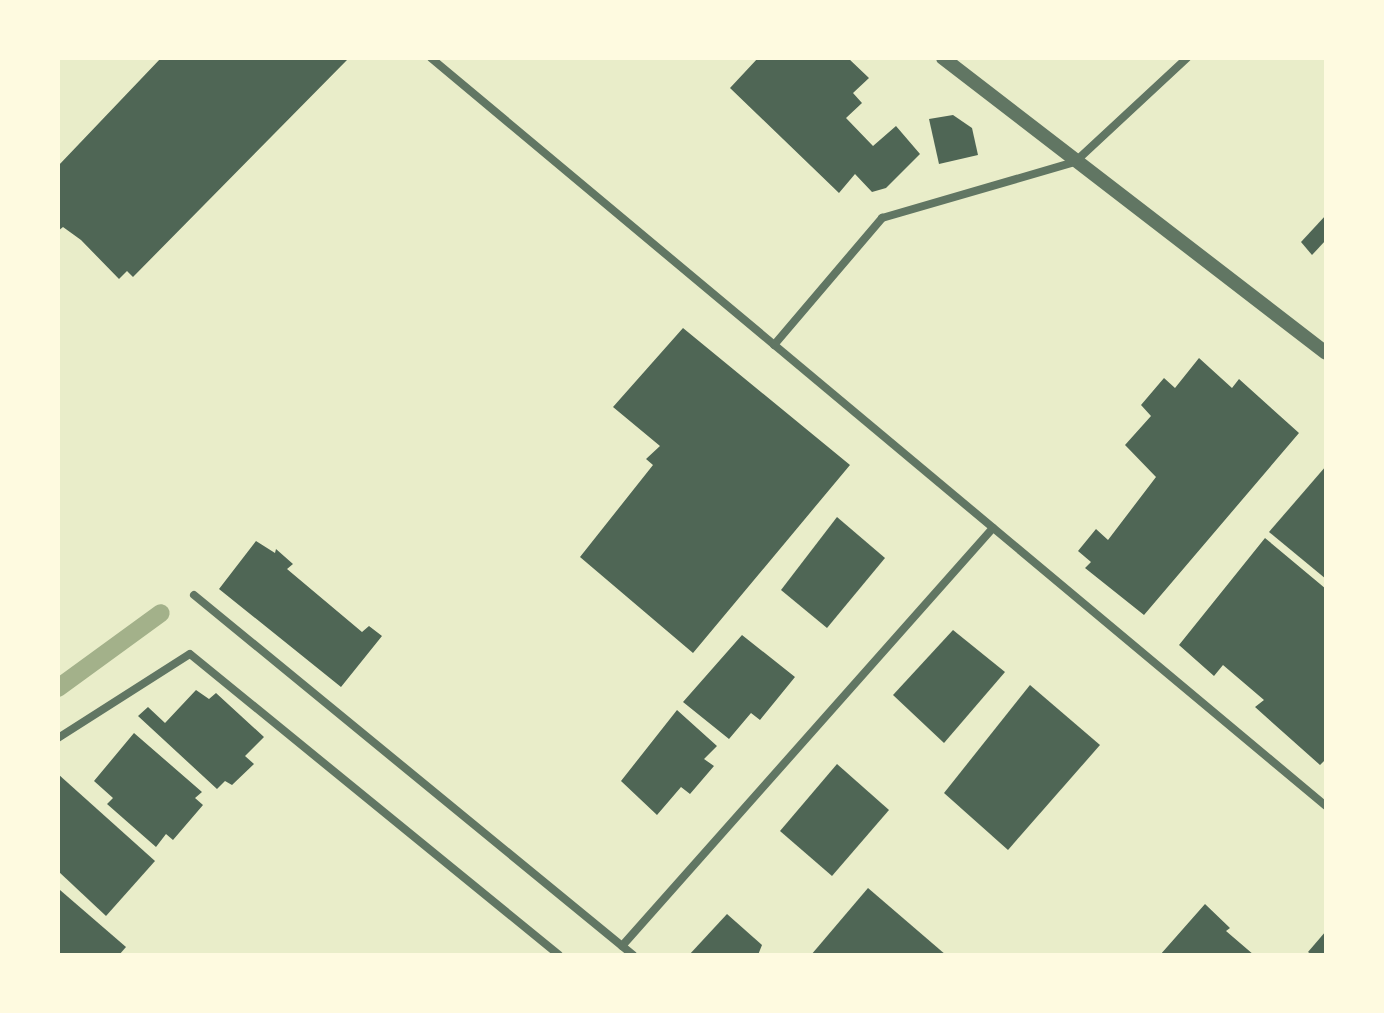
<!DOCTYPE html>
<style>
body{margin:0}
#map{position:relative;width:1384px;height:1013px;overflow:hidden;background:#e9edc9;font-family:Montserrat,sans-serif}
div>[style]{position:absolute}
[style*='--x']{left:calc(var(--x)*1px);top:calc(var(--y)*1px);width:calc(var(--w)*1px);rotate:calc(var(--a)*1deg)}
.stream>*{height:18px;margin:-9px;padding:0 9px;transform-origin:9px;border-radius:9px;background:#a3b18a}
.building>*{inset:0;background:#4f6655}
.minor>*{height:8px;margin:-4px;padding:0 4px;transform-origin:4px;border-radius:4px;background:#617663}
.tertiary>*{height:14px;margin:-7px;padding:0 7px;transform-origin:7px;border-radius:7px;background:#617663}
span{translate:-50% -50%;white-space:nowrap;text-align:center;line-height:1.15;-webkit-text-stroke:8px #fefae0;paint-order:stroke}
.frame{position:absolute;inset:0;border:60px solid #fefae0;pointer-events:none}
</style>
<div id="map">
<div class="stream">
<div style="--x:58;--y:688;--w:127;--a:-36.1"></div>
</div>
<div class="building">
<div style="clip-path:polygon(161px 58px,347px 60px,133px 277px,127px 271px,119px 279px,81px 240px,63px 227px,58px 231px,58px 166px)"></div>
<div style="clip-path:polygon(758px 58px,848px 58px,869px 78px,853px 93px,862px 103px,846px 118px,873px 146px,896px 126px,920px 154px,886px 188px,872px 192px,855px 174px,839px 193px,730px 88px)"></div>
<div style="clip-path:polygon(953px 115px,972px 128px,978px 155px,939px 164px,929px 119px)"></div>
<div style="clip-path:polygon(1326px 215px,1326px 240px,1312px 255px,1301px 242px)"></div>
<div style="clip-path:polygon(683px 328px,850px 465px,693px 653px,580px 557px,653px 465px,646px 459px,660px 446px,613px 407px)"></div>
<div style="clip-path:polygon(1199px 358px,1232px 388px,1239px 379px,1299px 433px,1144px 615px,1085px 568px,1091px 562px,1078px 551px,1096px 529px,1108px 540px,1156px 477px,1125px 445px,1151px 416px,1141px 405px,1164px 378px,1175px 388px)"></div>
<div style="clip-path:polygon(1326px 466px,1326px 579px,1269px 532px)"></div>
<div style="clip-path:polygon(837px 517px,885px 558px,827px 628px,781px 590px)"></div>
<div style="clip-path:polygon(1265px 538px,1326px 589px,1326px 759px,1320px 765px,1255px 707px,1264px 700px,1223px 665px,1214px 676px,1179px 645px)"></div>
<div style="clip-path:polygon(256px 541px,275px 553px,276px 549px,293px 564px,287px 569px,362px 632px,369px 626px,382px 636px,341px 687px,219px 589px)"></div>
<div style="clip-path:polygon(953px 630px,1005px 672px,944px 743px,893px 695px)"></div>
<div style="clip-path:polygon(742px 635px,795px 677px,760px 720px,751px 713px,729px 739px,683px 702px)"></div>
<div style="clip-path:polygon(1030px 685px,1100px 745px,1008px 850px,944px 793px)"></div>
<div style="clip-path:polygon(196px 690px,209px 699px,216px 693px,264px 737px,245px 756px,254px 764px,232px 785px,225px 781px,217px 789px,138px 716px,148px 707px,165px 723px)"></div>
<div style="clip-path:polygon(677px 710px,717px 746px,704px 759px,714px 766px,690px 794px,681px 787px,657px 815px,621px 781px)"></div>
<div style="clip-path:polygon(134px 733px,202px 792px,195px 798px,203px 805px,173px 840px,166px 834px,156px 847px,107px 804px,113px 798px,94px 781px)"></div>
<div style="clip-path:polygon(837px 764px,889px 810px,832px 876px,780px 831px)"></div>
<div style="clip-path:polygon(58px 774px,155px 861px,106px 916px,58px 871px)"></div>
<div style="clip-path:polygon(868px 888px,946px 955px,811px 955px)"></div>
<div style="clip-path:polygon(60px 890px,126px 947px,119px 955px,58px 955px)"></div>
<div style="clip-path:polygon(1205px 904px,1230px 928px,1226px 931px,1254px 955px,1160px 955px)"></div>
<div style="clip-path:polygon(727px 914px,762px 945px,758px 955px,689px 955px)"></div>
<div style="clip-path:polygon(1326px 931px,1326px 955px,1312px 955px,1308px 952px)"></div>
</div>
<div class="minor">
<div style="--x:431;--y:58;--w:1166;--a:39.89"></div>
<div style="--x:774;--y:345;--w:167;--a:-49.6"></div>
<div style="--x:882;--y:218;--w:201;--a:-16.2"></div>
<div style="--x:1075;--y:162;--w:153;--a:-42.9"></div>
<div style="--x:194;--y:595;--w:568;--a:39.35"></div>
<div style="--x:58;--y:738;--w:156;--a:-32.5"></div>
<div style="--x:190;--y:654;--w:476;--a:39.2"></div>
<div style="--x:622;--y:946;--w:559;--a:-48.41"></div>
</div>
<div class="tertiary">
<div style="--x:943;--y:58;--w:483;--a:37.6"></div>
</div>
<div class="frame"></div>
</div>
